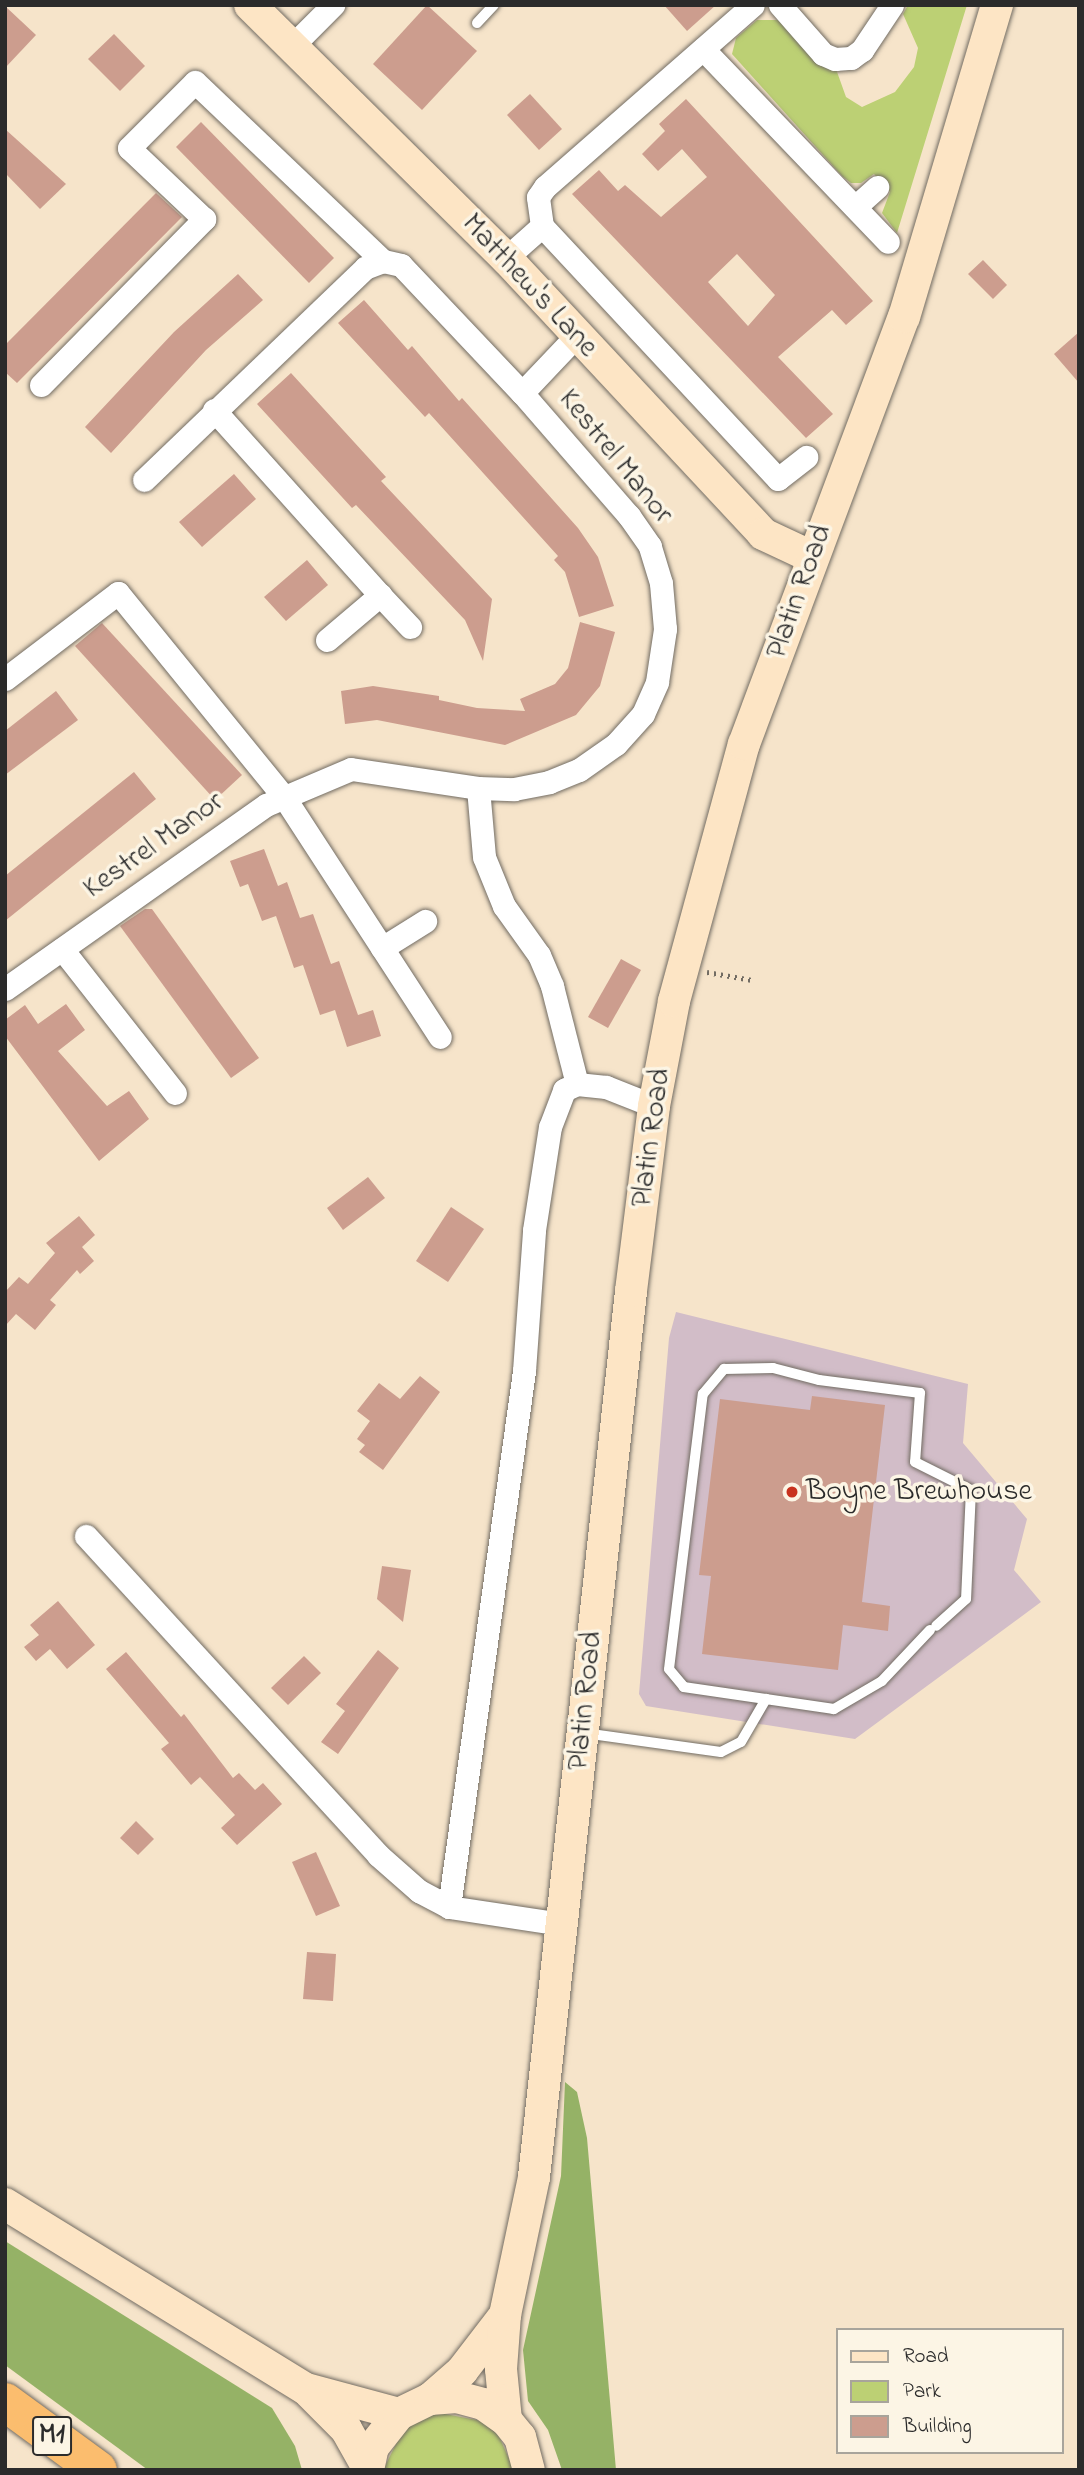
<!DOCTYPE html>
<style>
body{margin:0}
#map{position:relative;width:1084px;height:2475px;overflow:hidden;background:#f6e4ca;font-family:"Indie Flower",sans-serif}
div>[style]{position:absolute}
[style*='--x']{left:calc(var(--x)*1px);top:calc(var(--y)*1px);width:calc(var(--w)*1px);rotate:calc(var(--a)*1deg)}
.industrial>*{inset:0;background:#d2bdc8}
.green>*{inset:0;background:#bcd074}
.forest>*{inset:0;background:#95b266}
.building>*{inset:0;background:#cc9d8e}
.path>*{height:4.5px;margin-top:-2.25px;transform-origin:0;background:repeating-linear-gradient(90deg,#726c63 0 2px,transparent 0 7px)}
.roads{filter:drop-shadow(0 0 2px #726c63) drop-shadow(0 0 2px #726c63)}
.lane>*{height:10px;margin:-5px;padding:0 5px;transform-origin:5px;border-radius:5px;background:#fff}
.street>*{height:23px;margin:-11.5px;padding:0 11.5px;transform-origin:11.5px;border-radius:11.5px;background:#fff}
.secondary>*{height:32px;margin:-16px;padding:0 16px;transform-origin:16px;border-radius:16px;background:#fde5c5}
.highway>*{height:38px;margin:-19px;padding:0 19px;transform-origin:19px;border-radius:19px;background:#fbbd6e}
.dots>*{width:19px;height:19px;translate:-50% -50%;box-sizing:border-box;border:4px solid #fcf5e5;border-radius:50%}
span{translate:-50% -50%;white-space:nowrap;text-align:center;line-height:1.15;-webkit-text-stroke:7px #fcf5e5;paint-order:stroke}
.shield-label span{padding:2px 5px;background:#fcf5e5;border:2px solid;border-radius:5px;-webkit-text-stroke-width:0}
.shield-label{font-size:28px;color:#2b2b2b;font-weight:700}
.street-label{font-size:30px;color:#2b2b2b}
.poi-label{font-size:30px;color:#2b2b2b}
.left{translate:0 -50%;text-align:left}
.frame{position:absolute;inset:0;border:7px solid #2b2b2b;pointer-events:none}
.legend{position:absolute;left:836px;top:2328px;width:228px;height:126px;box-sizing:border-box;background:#fcf5e5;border:2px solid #a8a49b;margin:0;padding:9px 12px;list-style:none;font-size:21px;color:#2b2b2b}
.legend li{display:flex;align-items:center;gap:14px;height:35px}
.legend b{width:35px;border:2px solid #a8a49b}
</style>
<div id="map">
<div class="industrial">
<div style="clip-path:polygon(676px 1312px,968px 1384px,963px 1443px,1027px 1519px,1014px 1570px,1041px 1602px,855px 1739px,646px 1706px,639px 1694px,669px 1338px)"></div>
</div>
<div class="green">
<div style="clip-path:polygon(908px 5px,967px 5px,897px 233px,882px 213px,890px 192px,874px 174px,861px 183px,851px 183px,842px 176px,732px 54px,736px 38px,757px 20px,779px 20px,836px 69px,846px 97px,862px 107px,895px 92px,914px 67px,918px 48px,903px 14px)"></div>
<div style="clip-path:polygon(440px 2413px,482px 2421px,498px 2434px,514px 2470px,383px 2470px,402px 2432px,419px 2419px)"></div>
</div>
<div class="forest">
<div style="clip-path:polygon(565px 2082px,577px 2092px,587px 2138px,616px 2470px,562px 2470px,548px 2430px,528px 2401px,523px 2350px,561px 2176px)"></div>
<div style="clip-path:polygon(5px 2241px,272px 2408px,295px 2446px,302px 2470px,148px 2470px,5px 2365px)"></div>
</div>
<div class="building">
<div style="clip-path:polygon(427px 5px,477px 51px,422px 110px,373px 64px)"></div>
<div style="clip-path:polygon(664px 5px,716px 5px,687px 31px)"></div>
<div style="clip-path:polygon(5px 6px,36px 35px,5px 68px)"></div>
<div style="clip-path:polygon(114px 34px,145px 66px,120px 91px,88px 59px)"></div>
<div style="clip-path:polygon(530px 94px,562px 129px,539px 150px,507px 115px)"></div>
<div style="clip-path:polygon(evenodd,686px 99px,873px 301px,846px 325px,832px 310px,778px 357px,833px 414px,806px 438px,572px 194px,599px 170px,618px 191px,625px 185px,661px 217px,707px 177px,682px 149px,658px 171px,642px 154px,665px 131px,659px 124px,686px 99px,737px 254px,775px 295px,748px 326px,708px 282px,737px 254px)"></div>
<div style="clip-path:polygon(201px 122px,334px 258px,309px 283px,176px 147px)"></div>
<div style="clip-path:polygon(5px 129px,66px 184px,40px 209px,5px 173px)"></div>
<div style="clip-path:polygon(156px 193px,182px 217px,17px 383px,5px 372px,5px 345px)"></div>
<div style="clip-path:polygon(983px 260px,1007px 285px,993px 299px,968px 274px)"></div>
<div style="clip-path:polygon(238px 274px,263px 300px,206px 350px,111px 453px,85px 427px,174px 332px)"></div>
<div style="clip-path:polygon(364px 300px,408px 350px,412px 346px,459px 401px,462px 398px,578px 528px,598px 557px,614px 606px,579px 617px,565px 572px,554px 560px,558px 556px,429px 413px,425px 417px,338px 323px)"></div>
<div style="clip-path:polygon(1079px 332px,1079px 383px,1054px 354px)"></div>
<div style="clip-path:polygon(291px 373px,386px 477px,381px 481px,492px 599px,483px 661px,465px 620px,356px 505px,352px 508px,257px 404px)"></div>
<div style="clip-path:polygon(234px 474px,256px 499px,202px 547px,179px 522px)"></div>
<div style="clip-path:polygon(307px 560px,328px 585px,286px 621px,264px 597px)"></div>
<div style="clip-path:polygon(580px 622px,615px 632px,600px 686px,576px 715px,505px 745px,377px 720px,345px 724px,341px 691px,373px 686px,439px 696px,439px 700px,477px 708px,525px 711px,520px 699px,555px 684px,568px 668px)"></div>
<div style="clip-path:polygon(102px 623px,242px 775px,215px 800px,75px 646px)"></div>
<div style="clip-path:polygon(56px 691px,78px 720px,5px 775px,5px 731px)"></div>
<div style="clip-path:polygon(134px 772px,156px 799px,5px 921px,5px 876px)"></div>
<div style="clip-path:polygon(264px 849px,278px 886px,287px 882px,300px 918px,313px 914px,331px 964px,339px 961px,358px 1015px,373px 1010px,381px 1036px,347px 1047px,335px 1010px,320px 1015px,303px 965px,294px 968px,276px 916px,262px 921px,248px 884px,240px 887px,230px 861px)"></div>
<div style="clip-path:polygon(145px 909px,152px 909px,259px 1058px,231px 1078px,120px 926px)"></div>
<div style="clip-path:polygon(621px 959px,641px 970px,608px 1028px,588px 1017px)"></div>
<div style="clip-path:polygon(66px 1004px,85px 1030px,58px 1051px,107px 1106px,129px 1091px,149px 1119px,99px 1161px,5px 1036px,5px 1020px,25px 1005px,38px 1024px)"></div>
<div style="clip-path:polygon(368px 1177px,385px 1198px,343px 1230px,327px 1208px)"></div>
<div style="clip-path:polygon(451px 1207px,484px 1229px,448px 1282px,416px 1261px)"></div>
<div style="clip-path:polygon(79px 1216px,95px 1235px,82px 1247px,94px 1261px,80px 1274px,77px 1270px,50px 1300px,56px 1305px,35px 1330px,16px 1314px,5px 1326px,5px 1292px,19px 1277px,28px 1284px,55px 1253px,46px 1243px)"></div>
<div style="clip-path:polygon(420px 1376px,440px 1392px,383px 1470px,359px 1452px,365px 1445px,357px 1439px,370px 1421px,357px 1411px,379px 1383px,400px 1399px)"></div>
<div style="clip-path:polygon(812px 1396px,885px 1405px,862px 1602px,890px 1606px,888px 1631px,843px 1625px,838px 1670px,702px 1654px,711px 1576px,699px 1575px,720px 1399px,810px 1410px)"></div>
<div style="clip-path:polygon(382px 1566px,411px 1570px,403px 1622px,377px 1599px)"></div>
<div style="clip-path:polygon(58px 1601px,95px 1645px,67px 1669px,50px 1649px,36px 1661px,24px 1647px,39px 1635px,30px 1625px)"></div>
<div style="clip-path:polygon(378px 1650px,399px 1668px,338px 1754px,321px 1742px,345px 1711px,336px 1704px)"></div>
<div style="clip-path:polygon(126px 1652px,181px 1717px,184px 1714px,233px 1778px,239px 1773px,255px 1790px,263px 1783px,282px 1804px,237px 1845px,221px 1828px,235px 1815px,200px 1777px,191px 1785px,161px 1749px,169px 1743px,106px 1669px)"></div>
<div style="clip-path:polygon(304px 1656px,321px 1673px,288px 1705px,271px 1688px)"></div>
<div style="clip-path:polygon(136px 1821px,154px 1839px,138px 1855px,120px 1838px)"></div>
<div style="clip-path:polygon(316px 1852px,340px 1906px,316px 1916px,292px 1862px)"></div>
<div style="clip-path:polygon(307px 1952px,336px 1954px,333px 2001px,303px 1999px)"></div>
</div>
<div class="path">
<div style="--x:707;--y:972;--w:46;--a:10.1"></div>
</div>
<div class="roads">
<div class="lane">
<div style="--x:477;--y:23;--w:25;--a:-47"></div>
<div style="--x:930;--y:1630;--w:70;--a:133.3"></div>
<div style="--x:882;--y:1681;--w:56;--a:149.7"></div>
<div style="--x:834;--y:1709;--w:152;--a:-171.7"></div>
<div style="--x:684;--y:1687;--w:23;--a:-130"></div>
<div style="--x:669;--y:1669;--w:277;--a:-83"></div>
<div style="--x:703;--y:1394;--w:33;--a:-50"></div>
<div style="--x:724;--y:1369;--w:49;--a:-1.2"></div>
<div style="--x:773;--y:1368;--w:48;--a:14.6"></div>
<div style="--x:819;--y:1380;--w:102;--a:7.3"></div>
<div style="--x:920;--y:1393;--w:69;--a:94.1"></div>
<div style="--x:915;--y:1462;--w:63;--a:26.6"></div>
<div style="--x:971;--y:1490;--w:109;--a:92.6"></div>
<div style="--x:966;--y:1599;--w:40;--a:138"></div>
<div style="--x:584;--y:1733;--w:138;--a:7.9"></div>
<div style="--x:721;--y:1752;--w:22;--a:-27"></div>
<div style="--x:741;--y:1742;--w:50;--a:-59.8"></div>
</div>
<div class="street">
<div style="--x:780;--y:5;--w:65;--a:48.7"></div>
<div style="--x:823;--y:54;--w:13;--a:23"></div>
<div style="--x:835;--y:59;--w:16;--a:-4"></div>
<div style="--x:851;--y:58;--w:14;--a:-36"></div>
<div style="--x:862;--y:50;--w:54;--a:-56.3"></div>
<div style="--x:293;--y:45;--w:57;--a:-45"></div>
<div style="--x:703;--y:49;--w:267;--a:46.2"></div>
<div style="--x:855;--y:207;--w:30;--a:-42"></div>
<div style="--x:542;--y:226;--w:346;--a:47"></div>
<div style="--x:778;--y:479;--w:36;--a:-38"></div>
<div style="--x:506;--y:258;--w:48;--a:-41.6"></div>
<div style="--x:542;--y:226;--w:29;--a:-98"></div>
<div style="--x:538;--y:197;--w:12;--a:-55"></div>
<div style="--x:545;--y:187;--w:276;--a:-41.2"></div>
<div style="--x:41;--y:385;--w:233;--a:-45.5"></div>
<div style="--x:204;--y:219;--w:103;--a:-136.6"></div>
<div style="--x:129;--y:148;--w:93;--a:-45"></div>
<div style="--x:195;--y:82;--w:260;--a:43.6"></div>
<div style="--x:522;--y:393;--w:79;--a:-46.5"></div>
<div style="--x:214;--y:410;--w:249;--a:48.1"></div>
<div style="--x:327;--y:640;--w:70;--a:-40.3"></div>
<div style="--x:380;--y:595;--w:44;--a:46.8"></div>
<div style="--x:5;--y:679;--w:142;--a:-37.3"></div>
<div style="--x:118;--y:593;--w:263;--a:50.9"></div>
<div style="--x:284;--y:797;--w:286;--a:57"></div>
<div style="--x:478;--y:788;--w:69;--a:85"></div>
<div style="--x:484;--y:857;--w:53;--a:67.8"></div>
<div style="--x:504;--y:906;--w:60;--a:54.5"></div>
<div style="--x:539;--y:955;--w:34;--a:67"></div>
<div style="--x:552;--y:986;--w:101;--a:75.7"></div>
<div style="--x:382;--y:948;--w:51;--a:-32.1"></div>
<div style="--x:62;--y:949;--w:183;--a:51.9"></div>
<div style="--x:5;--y:989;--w:319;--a:-35.2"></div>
<div style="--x:266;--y:805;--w:92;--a:-23"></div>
<div style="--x:351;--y:769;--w:128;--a:8.5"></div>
<div style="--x:478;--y:788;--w:36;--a:2"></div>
<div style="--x:514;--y:789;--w:36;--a:-11"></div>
<div style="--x:549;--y:782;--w:32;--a:-22"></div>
<div style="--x:579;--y:770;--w:45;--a:-35.1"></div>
<div style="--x:616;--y:744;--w:40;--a:-48"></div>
<div style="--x:643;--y:714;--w:35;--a:-66"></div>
<div style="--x:657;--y:682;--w:54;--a:-81.4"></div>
<div style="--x:665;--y:629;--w:46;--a:-95"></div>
<div style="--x:661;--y:583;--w:39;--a:-107"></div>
<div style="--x:650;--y:546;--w:37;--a:-125"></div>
<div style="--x:629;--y:516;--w:163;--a:-131"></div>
<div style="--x:522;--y:393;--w:176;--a:-133.4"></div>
<div style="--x:401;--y:265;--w:18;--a:-167"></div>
<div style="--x:383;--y:261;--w:19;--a:159"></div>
<div style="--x:365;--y:268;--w:306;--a:136.2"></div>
<div style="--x:86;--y:1536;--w:432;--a:47.5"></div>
<div style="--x:378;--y:1855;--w:55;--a:41.3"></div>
<div style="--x:419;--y:1891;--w:34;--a:28"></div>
<div style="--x:449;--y:1907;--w:113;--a:8.6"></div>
<div style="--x:449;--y:1907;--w:541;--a:-82.03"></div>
<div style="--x:524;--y:1371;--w:141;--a:-85.9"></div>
<div style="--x:534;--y:1230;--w:104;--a:-81.2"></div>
<div style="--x:550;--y:1127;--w:40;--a:-69"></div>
<div style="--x:564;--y:1090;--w:14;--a:-25"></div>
<div style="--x:577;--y:1084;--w:29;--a:6"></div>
<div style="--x:606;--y:1087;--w:52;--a:21.6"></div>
</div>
<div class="secondary">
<div style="--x:250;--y:5;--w:360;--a:44.7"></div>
<div style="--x:506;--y:258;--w:377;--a:47"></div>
<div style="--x:763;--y:534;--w:54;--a:25.1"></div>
<div style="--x:5;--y:2204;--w:353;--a:31.6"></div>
<div style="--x:306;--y:2389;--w:96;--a:15"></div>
<div style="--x:310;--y:2393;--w:51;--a:45"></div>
<div style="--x:346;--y:2429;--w:45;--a:60.6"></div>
<div style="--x:430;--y:2399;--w:43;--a:-41.2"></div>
<div style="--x:462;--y:2371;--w:71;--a:-52.5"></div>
<div style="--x:506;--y:2420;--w:51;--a:-95.6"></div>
<div style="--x:501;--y:2369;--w:54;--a:-85.8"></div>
<div style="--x:505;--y:2315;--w:141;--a:-78.1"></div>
<div style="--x:534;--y:2177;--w:891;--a:-83.75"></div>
<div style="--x:631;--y:1291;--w:186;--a:-82.9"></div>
<div style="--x:654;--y:1106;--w:107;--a:-79.2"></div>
<div style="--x:674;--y:1001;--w:266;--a:-74.8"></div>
<div style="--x:744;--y:744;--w:456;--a:-69.5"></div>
<div style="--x:904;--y:317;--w:326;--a:-73.4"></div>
<div style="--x:368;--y:2470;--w:24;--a:-78"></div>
<div style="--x:373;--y:2447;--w:42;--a:-51.8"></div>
<div style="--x:399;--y:2414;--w:34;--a:-26"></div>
<div style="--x:430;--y:2399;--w:27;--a:-4"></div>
<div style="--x:457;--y:2397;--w:27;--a:15"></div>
<div style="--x:483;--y:2404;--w:28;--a:35"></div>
<div style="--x:506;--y:2420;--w:22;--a:51"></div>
<div style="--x:520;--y:2437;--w:34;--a:75"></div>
</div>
<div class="highway">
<div style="--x:5;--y:2402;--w:115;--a:36.2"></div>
</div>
</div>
<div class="dots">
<div style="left:792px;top:1492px;background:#c8321e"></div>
</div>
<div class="shield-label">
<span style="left:52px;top:2436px">M1</span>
</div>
<div class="street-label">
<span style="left:529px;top:286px;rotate:47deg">Matthew's Lane</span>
<span style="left:615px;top:457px;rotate:51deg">Kestrel Manor</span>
<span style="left:800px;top:592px;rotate:-70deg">Platin Road</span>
<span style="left:154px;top:846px;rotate:-35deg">Kestrel Manor</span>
<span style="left:652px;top:1138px;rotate:-82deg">Platin Road</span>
<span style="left:586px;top:1701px;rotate:-84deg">Platin Road</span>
</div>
<div class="poi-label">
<span class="left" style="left:806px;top:1492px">Boyne Brewhouse</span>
</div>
<div class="frame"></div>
<ul class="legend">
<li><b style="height:9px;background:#fde5c5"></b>Road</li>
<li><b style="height:19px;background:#bcd074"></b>Park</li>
<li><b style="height:19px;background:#cc9d8e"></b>Building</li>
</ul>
</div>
